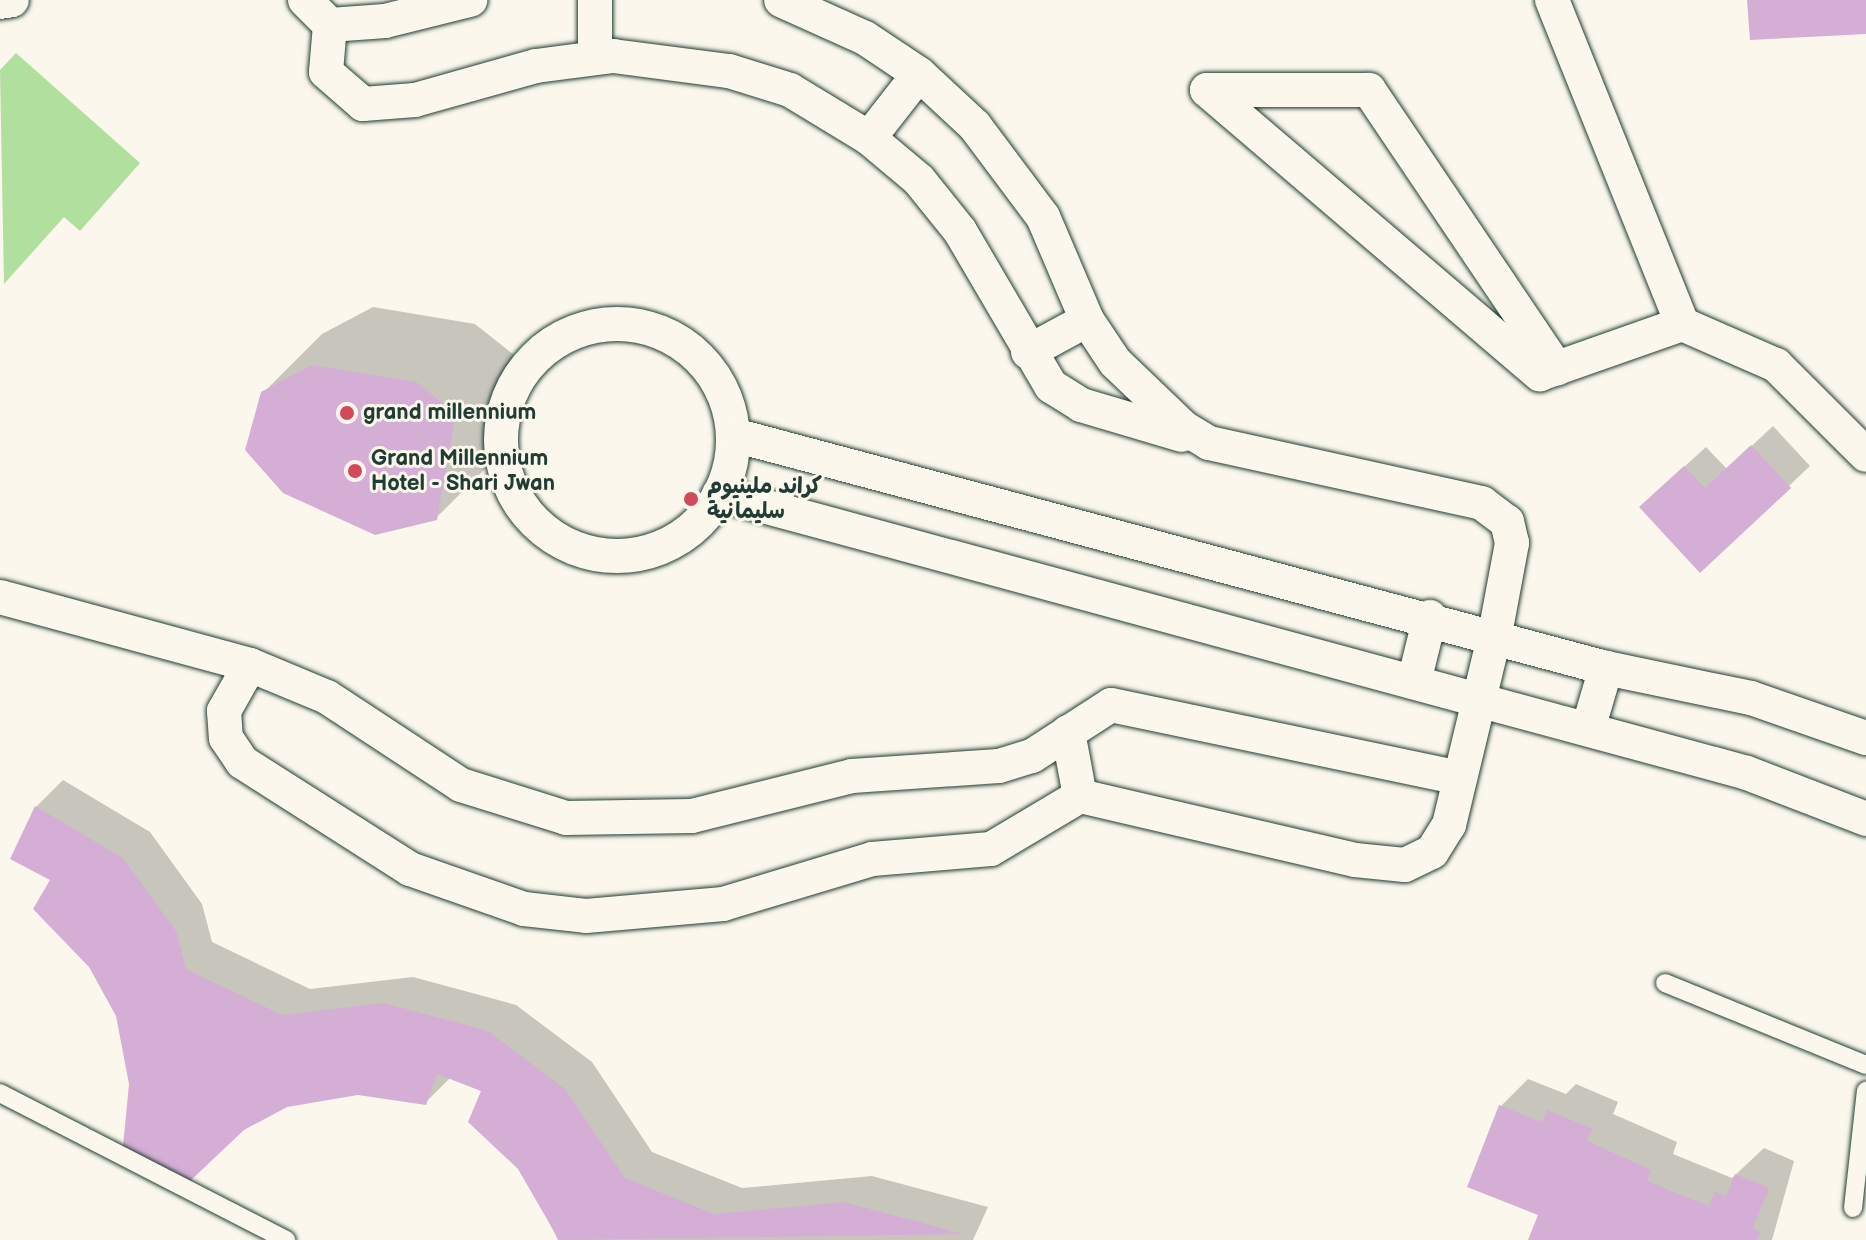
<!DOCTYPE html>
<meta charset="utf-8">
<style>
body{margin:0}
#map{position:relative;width:1866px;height:1240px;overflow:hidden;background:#fbf7ec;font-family:"Balsamiq Sans","Playpen Sans Arabic",sans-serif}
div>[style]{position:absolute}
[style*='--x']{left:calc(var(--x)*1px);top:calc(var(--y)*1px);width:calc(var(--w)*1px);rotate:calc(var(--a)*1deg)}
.green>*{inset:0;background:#b1df9e}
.shadow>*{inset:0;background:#0003}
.building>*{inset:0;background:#d5aed5}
.roads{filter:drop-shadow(0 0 2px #1f3d34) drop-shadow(0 0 2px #1f3d34)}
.lane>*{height:18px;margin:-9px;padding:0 9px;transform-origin:9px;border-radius:9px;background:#fbf7ec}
.street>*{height:34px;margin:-17px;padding:0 17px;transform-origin:17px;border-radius:17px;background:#fbf7ec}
.street>.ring{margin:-17px;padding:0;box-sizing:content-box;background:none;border:34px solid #fbf7ec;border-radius:50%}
.dots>*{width:22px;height:22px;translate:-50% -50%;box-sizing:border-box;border:4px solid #fbf7ec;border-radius:50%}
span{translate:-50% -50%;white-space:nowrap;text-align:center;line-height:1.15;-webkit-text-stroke:6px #fbf7ec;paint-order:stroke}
.poi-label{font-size:22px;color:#1f3d34;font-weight:700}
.left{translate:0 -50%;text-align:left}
</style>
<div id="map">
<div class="green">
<div style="clip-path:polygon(16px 53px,140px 163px,80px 231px,64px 217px,4px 284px,0 70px)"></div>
</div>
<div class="shadow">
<div style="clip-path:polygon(373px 307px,475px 324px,514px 355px,496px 458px,436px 518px,263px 393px,322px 334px)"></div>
<div style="clip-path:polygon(1773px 426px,1810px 466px,1700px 570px,1662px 487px,1706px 447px,1727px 469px)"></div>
<div style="clip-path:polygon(63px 780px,150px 832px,202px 904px,212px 942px,310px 989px,413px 977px,516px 1005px,592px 1062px,652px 1152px,742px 1188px,872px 1176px,988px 1207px,973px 1240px,558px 1240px,484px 1090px,451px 1077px,425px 1103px,358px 1093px,287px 1105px,131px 1083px,118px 1016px,53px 879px,36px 807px)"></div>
<div style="clip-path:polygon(1528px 1079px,1566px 1094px,1576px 1084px,1618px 1102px,1613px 1114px,1677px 1142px,1673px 1154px,1732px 1178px,1764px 1148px,1794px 1161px,1772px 1240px,1531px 1240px,1541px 1214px,1501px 1106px)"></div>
</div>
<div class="building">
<div style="clip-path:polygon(1747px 0,1866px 0,1866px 34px,1750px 40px)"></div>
<div style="clip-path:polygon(312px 365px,416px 382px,456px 414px,437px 520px,375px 535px,283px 493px,245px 450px,261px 392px)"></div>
<div style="clip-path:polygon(1751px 445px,1791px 488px,1700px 573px,1639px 507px,1684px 466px,1705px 488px)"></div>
<div style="clip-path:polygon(35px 806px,123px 858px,176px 931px,186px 969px,282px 1015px,384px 1003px,488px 1031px,565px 1089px,625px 1178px,714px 1214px,844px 1202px,963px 1234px,559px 1240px,518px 1169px,468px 1122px,481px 1091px,437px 1074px,426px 1105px,358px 1095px,287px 1107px,244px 1130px,189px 1182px,123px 1146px,129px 1084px,116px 1016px,89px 967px,33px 909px,50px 880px,10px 859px)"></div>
<div style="clip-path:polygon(1499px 1105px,1542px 1122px,1547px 1110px,1593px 1129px,1587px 1141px,1651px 1170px,1647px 1181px,1709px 1206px,1715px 1192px,1726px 1196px,1735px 1174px,1769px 1188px,1753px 1228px,1760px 1232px,1757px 1240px,1528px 1240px,1538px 1215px,1467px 1187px)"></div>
</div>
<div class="roads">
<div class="lane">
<div style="--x:1665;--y:983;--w:217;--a:22.2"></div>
<div style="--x:0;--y:1093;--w:322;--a:27.2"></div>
<div style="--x:1853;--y:1208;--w:118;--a:-83.7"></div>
</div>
<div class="street">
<div style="--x:305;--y:0;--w:35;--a:45"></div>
<div style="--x:330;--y:25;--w:55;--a:-4.2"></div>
<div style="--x:385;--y:21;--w:88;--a:-13.9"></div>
<div style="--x:1552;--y:0;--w:349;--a:68.1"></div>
<div style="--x:0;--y:2;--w:12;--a:-9"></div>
<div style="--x:330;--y:25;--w:47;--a:94.9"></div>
<div style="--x:326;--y:72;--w:49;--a:40.9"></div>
<div style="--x:363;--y:104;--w:52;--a:-4.4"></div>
<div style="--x:415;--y:100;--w:126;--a:-15.7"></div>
<div style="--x:536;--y:66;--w:78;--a:-7.4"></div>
<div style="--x:613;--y:56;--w:117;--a:7.4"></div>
<div style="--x:729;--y:71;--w:64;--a:17.3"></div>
<div style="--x:790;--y:90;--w:92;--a:31.3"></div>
<div style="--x:869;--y:138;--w:65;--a:40"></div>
<div style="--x:919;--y:180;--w:65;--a:51.2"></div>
<div style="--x:960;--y:231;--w:180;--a:59.6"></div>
<div style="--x:1051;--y:386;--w:36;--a:32"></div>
<div style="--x:1081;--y:405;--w:105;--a:16.5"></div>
<div style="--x:595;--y:57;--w:57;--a:-90"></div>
<div style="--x:1207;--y:90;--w:438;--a:40.5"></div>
<div style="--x:1540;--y:374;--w:151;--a:-19.4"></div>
<div style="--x:1682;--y:324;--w:103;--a:23.6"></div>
<div style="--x:1776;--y:365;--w:127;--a:45"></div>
<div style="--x:1207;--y:90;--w:162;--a:0"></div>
<div style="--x:1369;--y:90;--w:336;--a:56"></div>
<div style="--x:869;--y:138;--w:81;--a:-52"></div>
<div class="ring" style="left:501px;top:324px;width:198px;height:198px"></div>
<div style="--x:1028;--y:352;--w:67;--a:-28.5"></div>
<div style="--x:734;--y:435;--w:903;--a:14.96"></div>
<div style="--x:1606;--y:668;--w:148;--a:11.7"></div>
<div style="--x:1751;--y:698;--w:122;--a:19.2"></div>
<div style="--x:719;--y:494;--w:1065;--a:15.18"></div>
<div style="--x:1747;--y:773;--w:128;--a:21.1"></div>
<div style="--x:0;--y:597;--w:259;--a:15.2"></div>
<div style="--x:250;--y:665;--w:53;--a:119.5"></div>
<div style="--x:224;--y:711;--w:27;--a:86"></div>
<div style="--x:226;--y:738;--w:29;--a:56"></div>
<div style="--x:242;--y:762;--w:199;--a:32.5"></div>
<div style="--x:410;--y:869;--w:121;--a:19.3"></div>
<div style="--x:524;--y:909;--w:62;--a:6.4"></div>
<div style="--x:586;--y:916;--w:138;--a:-5"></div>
<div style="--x:723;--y:904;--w:156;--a:-16.8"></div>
<div style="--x:872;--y:859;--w:119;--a:-4.8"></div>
<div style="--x:991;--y:849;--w:104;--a:-30.8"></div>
<div style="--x:1080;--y:796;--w:282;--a:13.1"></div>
<div style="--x:1355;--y:860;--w:50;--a:5.7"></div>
<div style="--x:1405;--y:865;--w:30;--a:-26"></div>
<div style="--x:1432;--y:852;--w:32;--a:-58"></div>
<div style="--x:1449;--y:825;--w:196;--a:-76.5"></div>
<div style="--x:1495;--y:634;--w:93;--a:-79.4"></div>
<div style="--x:1512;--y:543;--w:22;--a:-103"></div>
<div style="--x:1507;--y:522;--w:31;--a:-143"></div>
<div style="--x:1482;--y:503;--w:280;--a:-167.6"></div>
<div style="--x:1209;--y:443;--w:29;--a:-149"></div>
<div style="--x:1184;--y:428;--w:95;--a:-136.3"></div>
<div style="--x:1115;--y:362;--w:50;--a:-123.7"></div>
<div style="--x:1087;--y:320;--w:112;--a:-113.1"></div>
<div style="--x:1043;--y:217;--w:114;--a:-126.8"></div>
<div style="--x:975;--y:126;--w:76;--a:-137.1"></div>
<div style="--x:919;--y:74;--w:65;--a:-146.3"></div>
<div style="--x:865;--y:38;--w:92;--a:-155.7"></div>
<div style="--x:250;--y:665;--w:83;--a:22.6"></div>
<div style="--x:327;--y:697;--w:160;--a:33.3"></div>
<div style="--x:461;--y:785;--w:110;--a:17.4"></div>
<div style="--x:566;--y:818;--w:126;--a:-0.9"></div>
<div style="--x:692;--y:816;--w:165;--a:-14"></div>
<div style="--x:852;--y:776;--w:147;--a:-3.9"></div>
<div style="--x:999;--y:766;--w:34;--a:-17"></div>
<div style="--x:1032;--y:756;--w:94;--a:-32.8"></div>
<div style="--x:1111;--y:705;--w:356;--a:11.8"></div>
<div style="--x:1414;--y:682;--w:67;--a:-76.2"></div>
<div style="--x:1588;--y:729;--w:64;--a:-73.6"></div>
<div style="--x:1068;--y:732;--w:65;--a:79.4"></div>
</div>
</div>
<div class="dots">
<div style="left:347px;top:413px;background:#d1495b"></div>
<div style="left:355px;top:471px;background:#d1495b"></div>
<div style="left:691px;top:499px;background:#d1495b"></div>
</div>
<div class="poi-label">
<span class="left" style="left:363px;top:413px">grand millennium</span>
<span class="left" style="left:371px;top:471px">Grand Millennium<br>Hotel - Shari Jwan</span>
<span class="left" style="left:707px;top:499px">كراند ملينيوم<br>سليمانية</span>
</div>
</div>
